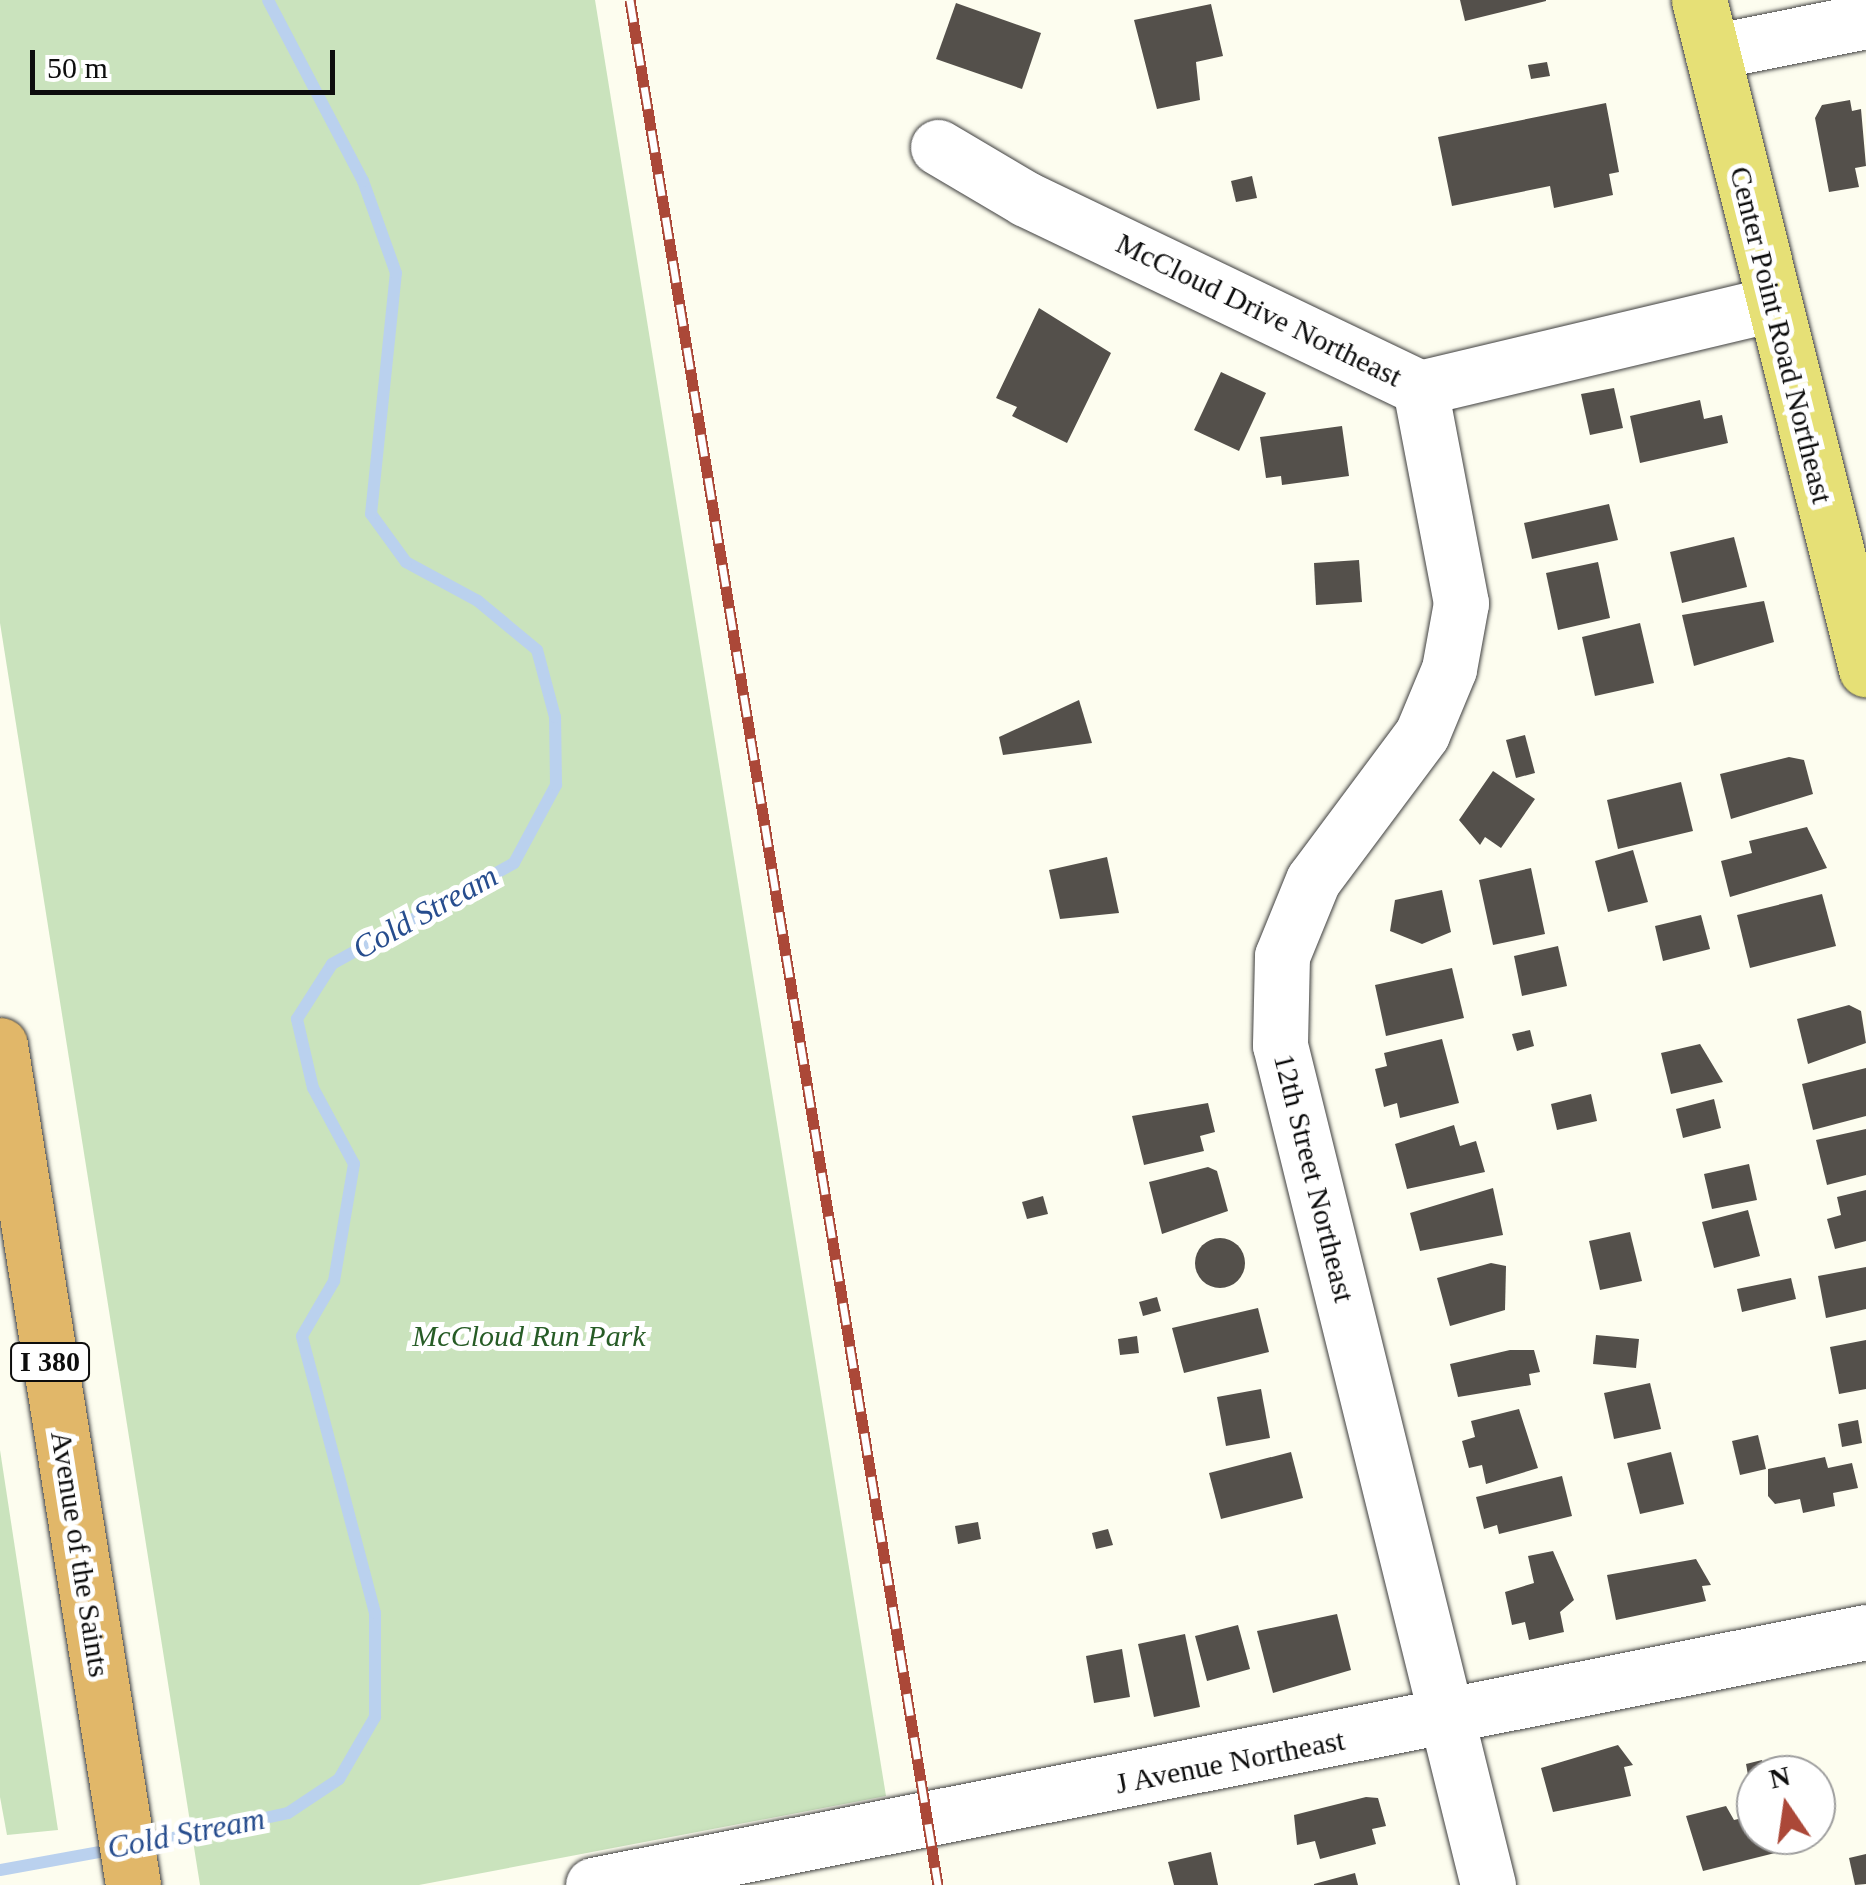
<!DOCTYPE html>
<style>
body{margin:0}
#map{position:relative;width:1866px;height:1885px;overflow:hidden;background:#fdfdef;font-family:Georgia,serif}
div>[style]{position:absolute}
[style*='--x']{left:calc(var(--x)*1px);top:calc(var(--y)*1px);width:calc(var(--w)*1px);rotate:calc(var(--a)*1deg)}
.green>*{inset:0;background:#cae3bd}
.stream>*{height:12px;margin:-6px;padding:0 6px;transform-origin:6px;border-radius:6px;background:#bad1ee}
.building>*{inset:0;background:#54504b}
.round{border-radius:50%}
.roads{filter:drop-shadow(0 0 2px #404040) drop-shadow(0 0 2px #404040)}
.minor>*{height:55px;margin:-27.5px;padding:0 27.5px;transform-origin:27.5px;border-radius:27.5px;background:#fff}
.major>*{height:55px;margin:-27.5px;padding:0 27.5px;transform-origin:27.5px;border-radius:27.5px;background:#e6e076}
.highway>*{height:55px;margin:-27.5px;padding:0 27.5px;transform-origin:27.5px;border-radius:27.5px;background:#e1b769}
.rail>*{height:11px;margin-top:-5.5px;transform-origin:0;background:repeating-linear-gradient(90deg,#fff 0 22px,#ab4838 0 44px);box-sizing:border-box;border-block:2px solid #ab4838}
span{translate:-50% -50%;white-space:nowrap;text-align:center;line-height:1.15;-webkit-text-stroke:10px #fff;paint-order:stroke}
.shield-label span{padding:2px 8px;background:#fff;border:2px solid;border-radius:8px;-webkit-text-stroke-width:0}
.shield-label{font-size:28px;color:#0d0d0d;font-weight:700}
.street-label{font-size:30px;color:#0d0d0d}
.park-label{font-size:30px;color:#275c26;font-style:italic}
.water-label{font-size:32px;color:#274d8e;font-style:italic}
.north{position:absolute;left:1736px;top:1755px;width:100px;height:100px;box-sizing:border-box;background:#fff;border:2px solid #9e9e9e;border-radius:50%;rotate:347deg;font-size:28px;font-weight:700;line-height:40px;text-align:center;color:#0d0d0d}
.north::after{content:'';display:block;margin:auto;width:35px;height:45px;background:#ab4838;clip-path:polygon(50% 0,100% 100%,50% 72%,0 100%)}
.scale{position:absolute;left:30px;top:50px;width:305px;height:45px;box-sizing:border-box;border:5px solid #0d0d0d;border-top:0;padding-left:12px;font-size:30px;line-height:35px;white-space:nowrap;color:#0d0d0d;-webkit-text-stroke:8px #fff;paint-order:stroke}
</style>
<div id="map">
<div class="green">
<div style="clip-path:polygon(0 0,595px 0,886px 1796px,419px 1885px,200px 1885px,0 623px)"></div>
<div style="clip-path:polygon(0 1450px,58px 1830px,7px 1835px,0 1797px)"></div>
</div>
<div class="stream">
<div style="--x:140;--y:1845;--w:151;--a:-12.2"></div>
<div style="--x:288;--y:1813;--w:61;--a:-33.7"></div>
<div style="--x:339;--y:1779;--w:72;--a:-59.9"></div>
<div style="--x:375;--y:1717;--w:104;--a:-90"></div>
<div style="--x:375;--y:1613;--w:286;--a:-104.8"></div>
<div style="--x:302;--y:1336;--w:64;--a:-59.8"></div>
<div style="--x:334;--y:1281;--w:119;--a:-80.3"></div>
<div style="--x:354;--y:1164;--w:86;--a:-118.3"></div>
<div style="--x:313;--y:1088;--w:71;--a:-103.1"></div>
<div style="--x:297;--y:1019;--w:65;--a:-57.5"></div>
<div style="--x:332;--y:964;--w:208;--a:-29"></div>
<div style="--x:514;--y:863;--w:89;--a:-61.7"></div>
<div style="--x:556;--y:785;--w:68;--a:-90.8"></div>
<div style="--x:555;--y:717;--w:69;--a:-105"></div>
<div style="--x:537;--y:650;--w:77;--a:-140.3"></div>
<div style="--x:478;--y:601;--w:82;--a:-151.6"></div>
<div style="--x:406;--y:562;--w:59;--a:-126.1"></div>
<div style="--x:371;--y:514;--w:242;--a:-84.1"></div>
<div style="--x:396;--y:273;--w:98;--a:-109.7"></div>
<div style="--x:363;--y:181;--w:204;--a:-117.7"></div>
<div style="--x:0;--y:1870;--w:117;--a:-10.3"></div>
</div>
<div class="building">
<div style="clip-path:polygon(1460px 0,1546px 0,1546px 1px,1465px 21px)"></div>
<div style="clip-path:polygon(956px 3px,1041px 33px,1022px 89px,936px 59px)"></div>
<div style="clip-path:polygon(1211px 4px,1223px 56px,1196px 62px,1200px 100px,1157px 109px,1134px 20px)"></div>
<div style="clip-path:polygon(1547px 62px,1550px 76px,1531px 79px,1528px 65px)"></div>
<div style="clip-path:polygon(1850px 100px,1852px 111px,1861px 109px,1866px 166px,1855px 168px,1859px 187px,1829px 192px,1815px 118px,1822px 105px)"></div>
<div style="clip-path:polygon(1606px 103px,1619px 172px,1609px 174px,1613px 195px,1554px 208px,1550px 186px,1452px 206px,1438px 137px)"></div>
<div style="clip-path:polygon(1252px 176px,1257px 198px,1236px 202px,1231px 181px)"></div>
<div style="clip-path:polygon(1039px 308px,1111px 353px,1067px 443px,1012px 416px,1017px 407px,996px 398px)"></div>
<div style="clip-path:polygon(1221px 372px,1266px 393px,1239px 451px,1194px 430px)"></div>
<div style="clip-path:polygon(1614px 388px,1623px 428px,1590px 435px,1581px 394px)"></div>
<div style="clip-path:polygon(1700px 400px,1704px 419px,1722px 415px,1728px 443px,1640px 463px,1630px 416px)"></div>
<div style="clip-path:polygon(1342px 426px,1349px 476px,1282px 485px,1281px 476px,1266px 478px,1260px 437px)"></div>
<div style="clip-path:polygon(1609px 504px,1618px 540px,1532px 559px,1524px 523px)"></div>
<div style="clip-path:polygon(1734px 537px,1747px 587px,1682px 603px,1670px 552px)"></div>
<div style="clip-path:polygon(1359px 560px,1362px 602px,1316px 605px,1314px 563px)"></div>
<div style="clip-path:polygon(1598px 562px,1610px 618px,1558px 630px,1546px 573px)"></div>
<div style="clip-path:polygon(1764px 601px,1774px 642px,1694px 666px,1682px 615px)"></div>
<div style="clip-path:polygon(1640px 623px,1654px 683px,1595px 696px,1582px 637px)"></div>
<div style="clip-path:polygon(1079px 700px,1092px 743px,1003px 755px,999px 737px)"></div>
<div style="clip-path:polygon(1525px 735px,1535px 773px,1516px 778px,1506px 740px)"></div>
<div style="clip-path:polygon(1789px 757px,1804px 760px,1813px 794px,1731px 819px,1720px 774px)"></div>
<div style="clip-path:polygon(1493px 771px,1535px 799px,1501px 848px,1485px 837px,1480px 845px,1459px 820px)"></div>
<div style="clip-path:polygon(1681px 782px,1693px 831px,1618px 849px,1607px 800px)"></div>
<div style="clip-path:polygon(1807px 827px,1827px 868px,1730px 897px,1721px 861px,1752px 853px,1749px 841px)"></div>
<div style="clip-path:polygon(1633px 850px,1648px 902px,1608px 912px,1595px 861px)"></div>
<div style="clip-path:polygon(1107px 857px,1119px 913px,1060px 919px,1049px 870px)"></div>
<div style="clip-path:polygon(1531px 868px,1545px 934px,1493px 945px,1479px 880px)"></div>
<div style="clip-path:polygon(1442px 890px,1451px 932px,1422px 944px,1390px 931px,1395px 900px)"></div>
<div style="clip-path:polygon(1822px 894px,1836px 946px,1750px 968px,1737px 915px)"></div>
<div style="clip-path:polygon(1701px 915px,1710px 949px,1663px 961px,1655px 926px)"></div>
<div style="clip-path:polygon(1558px 946px,1567px 986px,1522px 996px,1514px 956px)"></div>
<div style="clip-path:polygon(1452px 968px,1464px 1018px,1386px 1036px,1375px 985px)"></div>
<div style="clip-path:polygon(1849px 1005px,1861px 1011px,1866px 1043px,1808px 1064px,1797px 1019px)"></div>
<div style="clip-path:polygon(1530px 1030px,1534px 1046px,1517px 1051px,1512px 1034px)"></div>
<div style="clip-path:polygon(1442px 1039px,1459px 1103px,1400px 1118px,1397px 1103px,1384px 1107px,1375px 1069px,1387px 1066px,1384px 1053px)"></div>
<div style="clip-path:polygon(1700px 1044px,1723px 1082px,1671px 1094px,1661px 1053px)"></div>
<div style="clip-path:polygon(1866px 1068px,1866px 1116px,1813px 1130px,1802px 1084px)"></div>
<div style="clip-path:polygon(1591px 1094px,1597px 1121px,1557px 1130px,1551px 1104px)"></div>
<div style="clip-path:polygon(1714px 1099px,1721px 1128px,1683px 1138px,1676px 1109px)"></div>
<div style="clip-path:polygon(1208px 1103px,1215px 1132px,1200px 1136px,1204px 1151px,1144px 1165px,1132px 1116px)"></div>
<div style="clip-path:polygon(1454px 1125px,1460px 1146px,1476px 1141px,1485px 1172px,1407px 1189px,1395px 1144px)"></div>
<div style="clip-path:polygon(1866px 1129px,1866px 1175px,1827px 1185px,1816px 1140px)"></div>
<div style="clip-path:polygon(1749px 1164px,1757px 1200px,1712px 1209px,1704px 1174px)"></div>
<div style="clip-path:polygon(1208px 1167px,1217px 1171px,1228px 1211px,1162px 1234px,1149px 1182px)"></div>
<div style="clip-path:polygon(1493px 1188px,1503px 1235px,1420px 1251px,1410px 1213px)"></div>
<div style="clip-path:polygon(1866px 1190px,1866px 1241px,1835px 1249px,1827px 1219px,1841px 1215px,1837px 1197px)"></div>
<div style="clip-path:polygon(1043px 1196px,1048px 1214px,1027px 1219px,1022px 1202px)"></div>
<div style="clip-path:polygon(1748px 1210px,1760px 1256px,1714px 1268px,1702px 1222px)"></div>
<div style="clip-path:polygon(1630px 1232px,1642px 1281px,1600px 1290px,1589px 1241px)"></div>
<div class="round" style="left:1195px;top:1238px;width:50px;height:50px"></div>
<div style="clip-path:polygon(1491px 1263px,1506px 1266px,1505px 1310px,1450px 1326px,1437px 1278px)"></div>
<div style="clip-path:polygon(1866px 1267px,1866px 1309px,1826px 1318px,1818px 1276px)"></div>
<div style="clip-path:polygon(1791px 1278px,1796px 1299px,1742px 1312px,1737px 1289px)"></div>
<div style="clip-path:polygon(1157px 1297px,1161px 1311px,1143px 1316px,1139px 1302px)"></div>
<div style="clip-path:polygon(1258px 1308px,1269px 1352px,1184px 1373px,1172px 1328px)"></div>
<div style="clip-path:polygon(1596px 1335px,1639px 1339px,1636px 1368px,1593px 1364px)"></div>
<div style="clip-path:polygon(1137px 1336px,1139px 1353px,1120px 1355px,1118px 1339px)"></div>
<div style="clip-path:polygon(1866px 1340px,1866px 1389px,1839px 1394px,1830px 1347px)"></div>
<div style="clip-path:polygon(1510px 1350px,1534px 1350px,1540px 1372px,1529px 1374px,1531px 1385px,1458px 1397px,1450px 1364px)"></div>
<div style="clip-path:polygon(1650px 1383px,1661px 1429px,1614px 1439px,1604px 1393px)"></div>
<div style="clip-path:polygon(1261px 1389px,1270px 1438px,1226px 1446px,1217px 1397px)"></div>
<div style="clip-path:polygon(1519px 1409px,1538px 1468px,1486px 1484px,1482px 1465px,1469px 1468px,1462px 1441px,1475px 1437px,1471px 1421px)"></div>
<div style="clip-path:polygon(1858px 1420px,1862px 1443px,1842px 1447px,1838px 1424px)"></div>
<div style="clip-path:polygon(1758px 1435px,1766px 1469px,1740px 1475px,1732px 1441px)"></div>
<div style="clip-path:polygon(1291px 1452px,1303px 1498px,1221px 1519px,1209px 1473px)"></div>
<div style="clip-path:polygon(1671px 1452px,1684px 1504px,1640px 1514px,1627px 1463px)"></div>
<div style="clip-path:polygon(1825px 1457px,1828px 1468px,1852px 1463px,1858px 1488px,1833px 1493px,1835px 1506px,1803px 1513px,1800px 1499px,1775px 1504px,1768px 1496px,1768px 1469px)"></div>
<div style="clip-path:polygon(1562px 1476px,1572px 1516px,1499px 1534px,1497px 1525px,1484px 1529px,1476px 1497px)"></div>
<div style="clip-path:polygon(978px 1522px,981px 1539px,958px 1544px,955px 1526px)"></div>
<div style="clip-path:polygon(1108px 1529px,1113px 1545px,1096px 1549px,1092px 1533px)"></div>
<div style="clip-path:polygon(1553px 1551px,1574px 1600px,1560px 1612px,1564px 1632px,1529px 1640px,1525px 1622px,1512px 1625px,1505px 1592px,1534px 1583px,1528px 1556px)"></div>
<div style="clip-path:polygon(1696px 1559px,1711px 1585px,1702px 1586px,1706px 1601px,1616px 1620px,1607px 1575px)"></div>
<div style="clip-path:polygon(1337px 1614px,1351px 1670px,1273px 1693px,1257px 1631px)"></div>
<div style="clip-path:polygon(1238px 1625px,1250px 1669px,1207px 1681px,1195px 1636px)"></div>
<div style="clip-path:polygon(1185px 1634px,1200px 1707px,1154px 1717px,1138px 1644px)"></div>
<div style="clip-path:polygon(1122px 1649px,1130px 1697px,1094px 1703px,1086px 1656px)"></div>
<div style="clip-path:polygon(1618px 1745px,1633px 1765px,1624px 1767px,1631px 1796px,1553px 1812px,1541px 1768px)"></div>
<div style="clip-path:polygon(1762px 1760px,1765px 1775px,1750px 1786px,1746px 1764px)"></div>
<div style="clip-path:polygon(1366px 1797px,1378px 1798px,1386px 1826px,1372px 1829px,1376px 1844px,1320px 1859px,1315px 1841px,1297px 1845px,1294px 1815px)"></div>
<div style="clip-path:polygon(1726px 1806px,1734px 1820px,1756px 1815px,1756px 1835px,1771px 1835px,1775px 1853px,1703px 1871px,1686px 1816px)"></div>
<div style="clip-path:polygon(1211px 1852px,1218px 1885px,1174px 1885px,1168px 1862px)"></div>
<div style="clip-path:polygon(1866px 1854px,1866px 1884px,1855px 1885px,1849px 1858px)"></div>
<div style="clip-path:polygon(1355px 1873px,1358px 1885px,1314px 1885px,1314px 1884px)"></div>
</div>
<div class="roads">
<div class="minor">
<div style="--x:1712;--y:52;--w:157;--a:-11.4"></div>
<div style="--x:938;--y:147;--w:102;--a:30.6"></div>
<div style="--x:1026;--y:199;--w:437;--a:25.6"></div>
<div style="--x:1420;--y:388;--w:362;--a:-13.4"></div>
<div style="--x:1420;--y:388;--w:219;--a:79.2"></div>
<div style="--x:1461;--y:603;--w:67;--a:100.3"></div>
<div style="--x:1449;--y:669;--w:70;--a:112.6"></div>
<div style="--x:1422;--y:734;--w:182;--a:126.7"></div>
<div style="--x:1313;--y:880;--w:82;--a:112.2"></div>
<div style="--x:1282;--y:956;--w:89;--a:91.3"></div>
<div style="--x:1280;--y:1045;--w:865;--a:76.09"></div>
<div style="--x:593;--y:1885;--w:1298;--a:-11.24"></div>
</div>
<div class="major">
<div style="--x:1699;--y:0;--w:690;--a:75.98"></div>
</div>
<div class="highway">
<div style="--x:0;--y:1045;--w:850;--a:81"></div>
</div>
</div>
<div class="rail">
<div style="--x:630;--y:0;--w:1910;--a:80.72"></div>
</div>
<div class="shield-label">
<span style="left:50px;top:1362px">I 380</span>
</div>
<div class="street-label">
<span style="left:1259px;top:310px;rotate:26deg">McCloud Drive Northeast</span>
<span style="left:1781px;top:335px;rotate:76deg">Center Point Road Northeast</span>
<span style="left:1314px;top:1178px;rotate:76deg">12th Street Northeast</span>
<span style="left:80px;top:1554px;rotate:81deg">Avenue of the Saints</span>
<span style="left:1230px;top:1762px;rotate:-11deg">J Avenue Northeast</span>
</div>
<div class="park-label">
<span style="left:529px;top:1336px">McCloud Run Park</span>
</div>
<div class="water-label">
<span style="left:425px;top:912px;rotate:-29deg">Cold Stream</span>
<span style="left:186px;top:1833px;rotate:-11deg">Cold Stream</span>
</div>
<div class="north">N</div>
<div class="scale">50 m</div>
</div>
